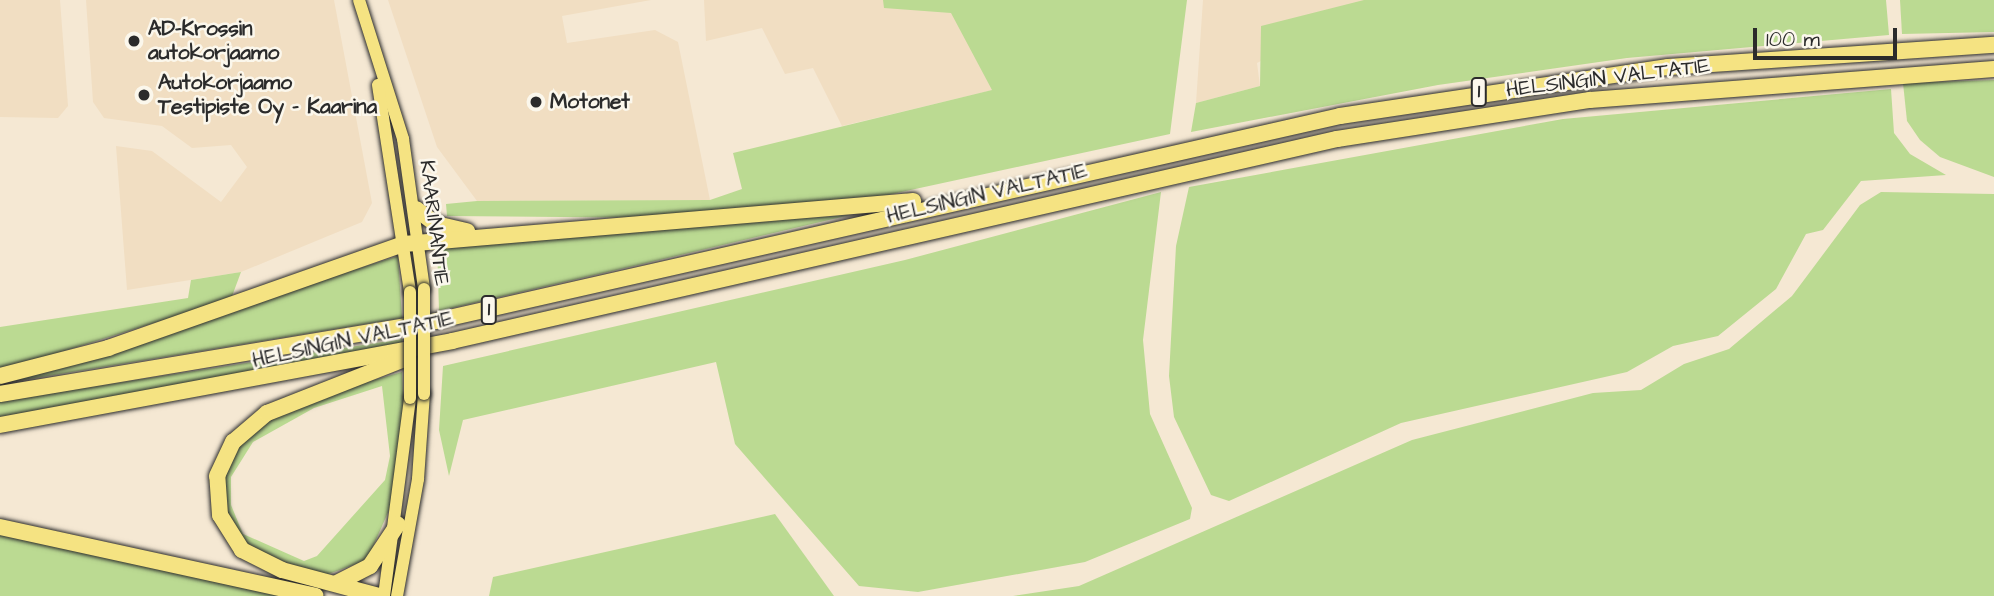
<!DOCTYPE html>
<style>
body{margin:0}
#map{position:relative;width:1994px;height:596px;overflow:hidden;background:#f5e8d3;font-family:"Architects Daughter",sans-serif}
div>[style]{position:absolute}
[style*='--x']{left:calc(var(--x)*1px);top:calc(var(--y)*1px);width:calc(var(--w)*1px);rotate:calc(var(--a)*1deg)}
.built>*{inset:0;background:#f1dec2}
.green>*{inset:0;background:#bbda92}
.roads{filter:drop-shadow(0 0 2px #2b2b2b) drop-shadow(0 0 2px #2b2b2b)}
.major>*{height:12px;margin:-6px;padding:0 6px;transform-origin:6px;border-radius:6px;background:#f5e382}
.highway>*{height:16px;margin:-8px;padding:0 8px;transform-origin:8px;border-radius:8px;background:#f5e382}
.bridges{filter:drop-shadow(0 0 2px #2b2b2b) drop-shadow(0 0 2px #2b2b2b)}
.major-bridge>*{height:12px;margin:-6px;padding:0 6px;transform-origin:6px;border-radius:6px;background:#f5e382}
.dots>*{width:19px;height:19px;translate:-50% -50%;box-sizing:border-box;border:4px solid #fbf7ec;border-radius:50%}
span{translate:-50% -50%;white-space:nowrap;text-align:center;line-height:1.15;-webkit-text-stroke:5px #fbf7ec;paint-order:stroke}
.shield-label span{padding:2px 5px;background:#fbf7ec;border:2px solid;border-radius:5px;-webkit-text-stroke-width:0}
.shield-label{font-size:19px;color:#2b2b2b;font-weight:700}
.poi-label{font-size:21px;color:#2b2b2b;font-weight:700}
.left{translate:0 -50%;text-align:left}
.street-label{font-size:21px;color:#2b2b2b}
.scale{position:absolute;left:1753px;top:28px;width:144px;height:32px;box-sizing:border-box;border:4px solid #2b2b2b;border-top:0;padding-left:9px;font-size:21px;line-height:24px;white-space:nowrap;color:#2b2b2b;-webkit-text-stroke:5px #fbf7ec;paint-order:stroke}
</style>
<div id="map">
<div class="built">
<div style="clip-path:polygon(0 0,60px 0,68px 106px,58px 118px,0 117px)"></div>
<div style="clip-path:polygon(86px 0,334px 0,372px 203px,362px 222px,241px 272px,127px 290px,116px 146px,152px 151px,221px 202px,247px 167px,231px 145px,192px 148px,162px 126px,104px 118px,93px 102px)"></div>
<div style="clip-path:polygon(388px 0,651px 0,562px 16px,567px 43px,655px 30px,678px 42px,710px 200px,477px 201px,437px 147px)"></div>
<div style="clip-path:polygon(704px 0,983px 0,993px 90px,842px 126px,813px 68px,785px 74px,762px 28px,706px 41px)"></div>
<div style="clip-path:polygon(1203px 0,1382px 0,1257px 63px,1260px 86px,1196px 103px)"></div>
</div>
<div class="green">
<div style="clip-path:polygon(883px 0,1187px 0,1170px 134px,855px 202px,670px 218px,447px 216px,446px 204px,477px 201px,710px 200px,742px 189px,733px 153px,992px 90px,951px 13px,884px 8px)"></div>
<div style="clip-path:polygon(1364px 0,1886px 0,1889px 35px,1627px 58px,1438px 85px,1191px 132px,1196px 103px,1260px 86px,1261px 26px)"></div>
<div style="clip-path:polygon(1900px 0,1994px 0,1994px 32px,1902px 34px)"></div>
<div style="clip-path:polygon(1994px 80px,1994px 177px,1940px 157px,1920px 140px,1907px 121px,1903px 83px)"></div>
<div style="clip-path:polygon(1891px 89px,1894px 133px,1910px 154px,1946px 175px,1861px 181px,1823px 230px,1806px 234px,1776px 289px,1718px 336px,1673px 346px,1627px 372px,1401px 423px,1229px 501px,1211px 495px,1174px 417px,1169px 376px,1176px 246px,1189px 187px,1563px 119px)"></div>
<div style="clip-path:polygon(1161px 192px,1143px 340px,1150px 414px,1192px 508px,1190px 519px,1085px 562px,918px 592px,859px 586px,735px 444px,716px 362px,463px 420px,449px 476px,439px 430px,443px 366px,905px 260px)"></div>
<div style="clip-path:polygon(1881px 192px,1994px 194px,1994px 596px,1013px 596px,1079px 586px,1412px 440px,1593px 393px,1641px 390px,1684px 364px,1729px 349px,1792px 296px,1860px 205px)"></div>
<div style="clip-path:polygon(850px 215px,634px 266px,439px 311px,437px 243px)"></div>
<div style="clip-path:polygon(398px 256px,402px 318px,5px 383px,5px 380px)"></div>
<div style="clip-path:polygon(241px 272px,231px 299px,0 371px,0 327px,188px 298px,191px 280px)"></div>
<div style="clip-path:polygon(402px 339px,402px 346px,0 417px,0 401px)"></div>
<div style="clip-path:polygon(evenodd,402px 372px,404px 410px,390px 508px,367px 560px,323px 576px,255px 551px,236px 534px,225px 515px,222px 479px,241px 442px,273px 417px,331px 392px,402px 372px,382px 386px,390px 456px,385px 480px,317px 556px,304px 561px,243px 534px,231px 505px,231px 477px,253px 442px,314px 408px,382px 386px)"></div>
<div style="clip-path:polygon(775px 514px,834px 596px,489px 596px,493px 577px)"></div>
<div style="clip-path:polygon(0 535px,286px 596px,0 596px)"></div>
</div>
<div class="roads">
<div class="major">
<div style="--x:359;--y:0;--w:146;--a:72.4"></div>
<div style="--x:403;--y:139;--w:151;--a:82"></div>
<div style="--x:378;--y:85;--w:209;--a:81.2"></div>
<div style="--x:384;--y:596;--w:200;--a:-82.5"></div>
<div style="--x:397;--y:596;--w:119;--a:-79.8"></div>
<div style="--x:418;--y:479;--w:85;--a:-86"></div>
</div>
<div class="highway">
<div style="--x:416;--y:209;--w:25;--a:37"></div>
<div style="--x:436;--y:224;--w:32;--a:13"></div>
<div style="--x:0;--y:376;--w:112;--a:-14.5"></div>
<div style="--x:108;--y:348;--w:314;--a:-19.4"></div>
<div style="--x:404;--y:244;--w:511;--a:-4.83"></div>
<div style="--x:0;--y:394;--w:446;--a:-9.5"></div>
<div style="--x:440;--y:320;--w:923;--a:-12.77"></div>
<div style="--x:1340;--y:116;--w:332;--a:-8.5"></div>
<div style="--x:1668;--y:67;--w:327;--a:-3.9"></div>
<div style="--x:0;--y:425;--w:460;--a:-10.5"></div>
<div style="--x:452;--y:341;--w:908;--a:-12.86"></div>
<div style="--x:1337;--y:139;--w:256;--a:-8.8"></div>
<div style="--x:1590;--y:100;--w:405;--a:-4.4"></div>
<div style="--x:0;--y:527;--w:323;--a:12.3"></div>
<div style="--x:337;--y:583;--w:37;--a:-27"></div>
<div style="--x:370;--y:566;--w:50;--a:-56.3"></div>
<div style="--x:379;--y:596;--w:100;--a:-165"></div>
<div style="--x:282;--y:570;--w:45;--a:-153.4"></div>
<div style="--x:242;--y:550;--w:41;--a:-122.2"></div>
<div style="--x:220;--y:515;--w:39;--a:-94"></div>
<div style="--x:217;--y:476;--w:38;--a:-65"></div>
<div style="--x:233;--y:442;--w:45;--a:-40.5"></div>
<div style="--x:267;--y:413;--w:147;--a:-21.5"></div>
</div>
</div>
<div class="bridges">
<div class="major-bridge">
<div style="--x:424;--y:289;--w:105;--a:90"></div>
<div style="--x:410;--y:292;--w:106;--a:90"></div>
</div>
</div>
<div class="dots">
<div style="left:134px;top:41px;background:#2b2b2b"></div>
<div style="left:144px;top:95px;background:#2b2b2b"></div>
<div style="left:536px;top:102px;background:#2b2b2b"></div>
</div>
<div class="shield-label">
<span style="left:1479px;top:92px">1</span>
<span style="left:489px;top:310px">1</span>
</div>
<div class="poi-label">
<span class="left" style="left:148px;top:41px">AD-Krossin<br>autokorjaamo</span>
<span class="left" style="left:158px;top:95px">Autokorjaamo<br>Testipiste Oy - Kaarina</span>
<span class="left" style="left:550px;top:102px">Motonet</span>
</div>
<div class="street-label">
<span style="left:1608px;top:78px;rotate:-7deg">HELSINGIN VALTATIE</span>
<span style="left:987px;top:194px;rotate:-13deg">HELSINGIN VALTATIE</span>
<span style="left:434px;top:223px;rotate:83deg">KAARINANTIE</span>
<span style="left:353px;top:340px;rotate:-12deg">HELSINGIN VALTATIE</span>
</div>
<div class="scale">100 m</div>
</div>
